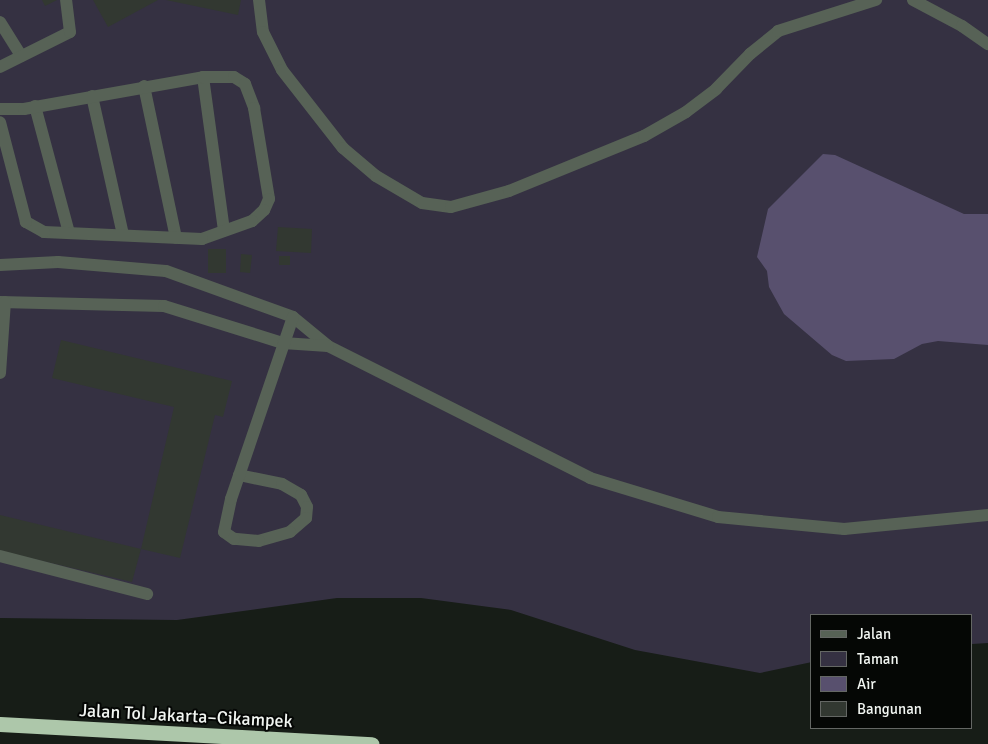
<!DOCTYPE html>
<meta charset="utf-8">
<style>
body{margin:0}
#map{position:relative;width:988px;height:744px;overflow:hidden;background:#171d17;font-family:Signika,sans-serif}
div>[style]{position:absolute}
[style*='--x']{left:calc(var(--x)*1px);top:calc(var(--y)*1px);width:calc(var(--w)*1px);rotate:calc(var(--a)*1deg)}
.green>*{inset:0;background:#353142}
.water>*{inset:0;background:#58506e}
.building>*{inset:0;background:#323831}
.minor>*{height:12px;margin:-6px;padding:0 6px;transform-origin:6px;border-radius:6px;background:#576256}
.highway>*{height:15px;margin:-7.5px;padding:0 7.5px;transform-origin:7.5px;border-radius:7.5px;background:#adc7aa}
span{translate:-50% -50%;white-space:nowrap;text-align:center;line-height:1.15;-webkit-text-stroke:4px #050705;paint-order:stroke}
.street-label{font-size:18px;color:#f2f6f2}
.legend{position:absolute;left:810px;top:614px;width:162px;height:115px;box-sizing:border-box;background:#050705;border:1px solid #646764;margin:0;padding:6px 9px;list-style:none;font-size:15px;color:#f2f6f2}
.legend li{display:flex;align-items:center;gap:10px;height:25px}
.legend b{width:25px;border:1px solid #646764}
</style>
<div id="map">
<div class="green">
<div style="clip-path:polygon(0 0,988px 0,988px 643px,972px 644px,972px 615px,812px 615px,812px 662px,760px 673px,635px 650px,511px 610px,421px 598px,337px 598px,177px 620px,0 618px)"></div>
</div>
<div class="water">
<div style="clip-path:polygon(823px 154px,835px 155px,964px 214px,988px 214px,988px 345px,938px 341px,922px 344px,894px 359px,846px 361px,832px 355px,784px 314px,769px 287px,767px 271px,757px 257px,768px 209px)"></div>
</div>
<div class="building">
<div style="clip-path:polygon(42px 0,57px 0,45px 6px)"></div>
<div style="clip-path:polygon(93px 0,158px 0,108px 27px)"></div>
<div style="clip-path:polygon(166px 0,241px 0,238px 15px)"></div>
<div style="clip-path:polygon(278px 227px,312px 229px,311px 253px,276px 251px)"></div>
<div style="clip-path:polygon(208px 249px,226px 249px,226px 273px,208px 273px)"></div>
<div style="clip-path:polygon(241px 254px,252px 255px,250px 273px,240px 272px)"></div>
<div style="clip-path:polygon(279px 256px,290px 256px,290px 265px,279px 265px)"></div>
<div style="clip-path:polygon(61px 340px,232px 381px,223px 417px,215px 415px,180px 558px,141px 549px,174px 407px,52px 378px)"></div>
<div style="clip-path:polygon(0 515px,141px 549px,132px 582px,0 551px)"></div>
</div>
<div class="minor">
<div style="--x:259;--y:0;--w:32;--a:83"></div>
<div style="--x:263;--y:32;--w:42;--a:63.4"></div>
<div style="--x:282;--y:70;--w:99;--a:52"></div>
<div style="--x:343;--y:148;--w:43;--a:40.3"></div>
<div style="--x:376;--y:176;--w:53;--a:30.4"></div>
<div style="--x:422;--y:203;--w:29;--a:8"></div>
<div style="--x:451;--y:207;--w:60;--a:-15.4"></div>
<div style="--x:509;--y:191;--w:146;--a:-22.2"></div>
<div style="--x:644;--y:136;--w:48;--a:-29.7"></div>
<div style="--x:686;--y:112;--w:38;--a:-37"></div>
<div style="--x:716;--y:89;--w:49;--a:-45.8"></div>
<div style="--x:750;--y:54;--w:36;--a:-39"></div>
<div style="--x:778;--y:31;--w:103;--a:-17.6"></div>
<div style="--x:913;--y:0;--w:55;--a:28"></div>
<div style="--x:962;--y:26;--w:32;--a:35"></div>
<div style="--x:0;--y:22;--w:40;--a:58"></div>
<div style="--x:0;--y:67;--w:78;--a:-26.6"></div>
<div style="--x:70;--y:32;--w:32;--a:-97"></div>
<div style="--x:203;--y:77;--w:155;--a:82.2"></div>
<div style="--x:144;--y:86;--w:155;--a:78.1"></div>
<div style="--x:92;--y:96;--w:142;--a:77.4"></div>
<div style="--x:35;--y:106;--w:131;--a:75"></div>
<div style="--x:0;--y:109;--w:24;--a:0"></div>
<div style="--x:24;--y:109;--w:182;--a:-10.1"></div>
<div style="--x:203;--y:77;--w:31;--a:0"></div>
<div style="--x:234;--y:77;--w:13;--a:32"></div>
<div style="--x:245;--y:84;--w:26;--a:69"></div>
<div style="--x:254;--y:108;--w:92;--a:80.6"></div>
<div style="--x:269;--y:199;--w:12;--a:114"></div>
<div style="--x:264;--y:210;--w:16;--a:137"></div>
<div style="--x:252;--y:221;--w:53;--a:160.2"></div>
<div style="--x:202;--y:239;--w:158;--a:-177.5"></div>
<div style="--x:44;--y:232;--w:21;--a:-151"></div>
<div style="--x:26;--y:222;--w:103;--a:-104.6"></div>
<div style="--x:0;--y:265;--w:58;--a:-3"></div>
<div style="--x:58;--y:262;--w:108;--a:4.8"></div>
<div style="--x:166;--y:271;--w:135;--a:19.9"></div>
<div style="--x:293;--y:317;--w:45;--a:39.6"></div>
<div style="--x:328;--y:346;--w:293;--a:26.7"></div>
<div style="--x:590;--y:478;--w:134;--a:16.9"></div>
<div style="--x:718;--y:517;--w:127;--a:5.4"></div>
<div style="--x:844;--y:529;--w:145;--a:-5.6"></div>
<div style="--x:0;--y:302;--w:164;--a:1.4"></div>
<div style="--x:164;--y:306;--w:125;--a:17.3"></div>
<div style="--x:283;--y:343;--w:45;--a:3.8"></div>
<div style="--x:0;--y:373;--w:71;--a:-86"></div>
<div style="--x:239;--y:475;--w:44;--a:11.8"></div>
<div style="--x:282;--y:484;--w:22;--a:30"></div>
<div style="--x:301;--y:495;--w:13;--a:63"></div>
<div style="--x:307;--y:507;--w:11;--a:95"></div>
<div style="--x:306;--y:518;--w:21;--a:139"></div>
<div style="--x:290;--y:532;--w:32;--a:164"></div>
<div style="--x:259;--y:541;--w:25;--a:-175"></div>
<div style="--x:234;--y:539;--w:12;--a:-145"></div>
<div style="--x:224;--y:532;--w:34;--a:-78"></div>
<div style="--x:231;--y:499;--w:192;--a:-71.2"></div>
<div style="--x:0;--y:556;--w:152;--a:14.5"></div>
</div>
<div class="highway">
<div style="--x:0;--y:724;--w:372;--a:3.1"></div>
</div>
<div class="street-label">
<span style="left:186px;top:716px;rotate:3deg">Jalan Tol Jakarta–Cikampek</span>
</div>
<ul class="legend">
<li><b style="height:6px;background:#576256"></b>Jalan</li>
<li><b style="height:14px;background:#353142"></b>Taman</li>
<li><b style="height:14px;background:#58506e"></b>Air</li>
<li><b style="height:14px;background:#323831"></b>Bangunan</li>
</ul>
</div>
